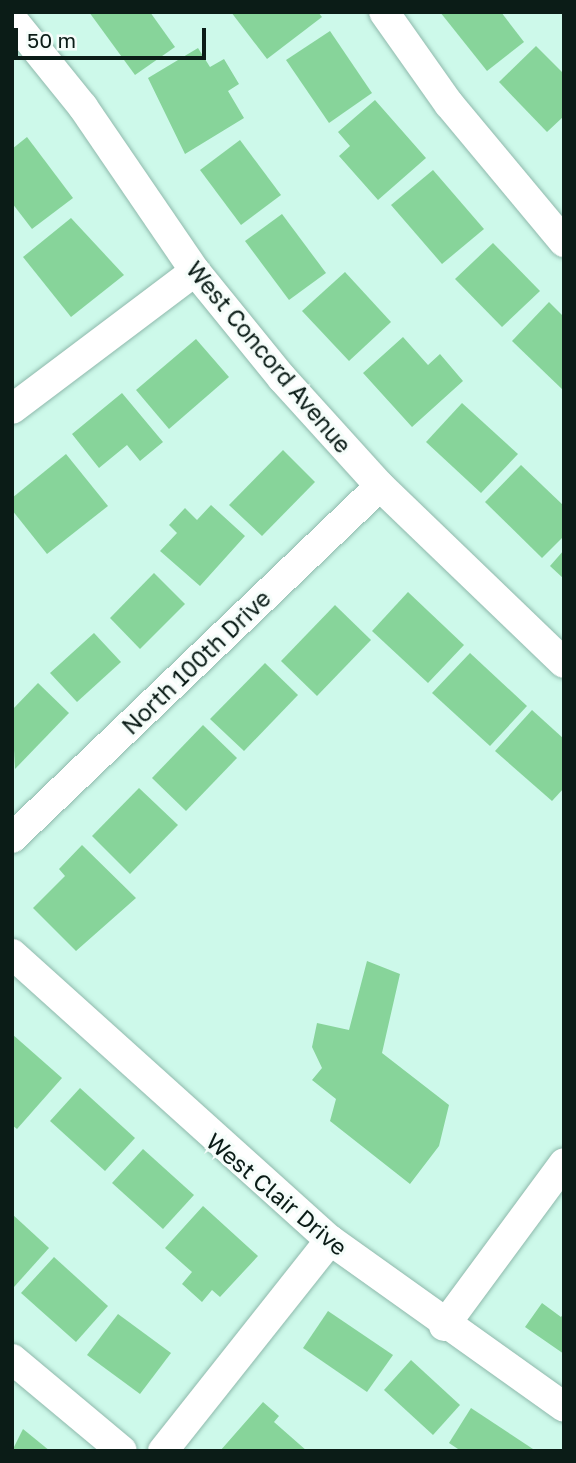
<!DOCTYPE html>
<style>
body{margin:0}
#map{position:relative;width:576px;height:1463px;overflow:hidden;background:#cdf9ea;font-family:"Golos Text",sans-serif}
div>[style]{position:absolute}
[style*='--x']{left:calc(var(--x)*1px);top:calc(var(--y)*1px);width:calc(var(--w)*1px);rotate:calc(var(--a)*1deg)}
.building>*{inset:0;background:#87d49a}
.roads{filter:drop-shadow(0 0 2px #8fb9ac) drop-shadow(0 0 2px #8fb9ac)}
.minor>*{height:30px;margin:-15px;padding:0 15px;transform-origin:15px;border-radius:15px;background:#fff}
span{translate:-50% -50%;white-space:nowrap;text-align:center;line-height:1.15;-webkit-text-stroke:6px #f5fdfa;paint-order:stroke}
.street-label{font-size:23px;color:#0b1c17}
.frame{position:absolute;inset:0;border:14px solid #0b1c17;pointer-events:none}
.scale{position:absolute;left:14px;top:28px;width:192px;height:32px;box-sizing:border-box;border:4px solid #0b1c17;border-top:0;padding-left:9px;font-size:21px;line-height:24px;white-space:nowrap;color:#0b1c17;-webkit-text-stroke:5px #f5fdfa;paint-order:stroke}
</style>
<div id="map">
<div class="building">
<div style="clip-path:polygon(89px 12px,150px 12px,175px 47px,135px 75px)"></div>
<div style="clip-path:polygon(231px 12px,318px 12px,322px 17px,267px 59px)"></div>
<div style="clip-path:polygon(440px 12px,501px 12px,524px 42px,487px 71px)"></div>
<div style="clip-path:polygon(330px 31px,372px 93px,329px 123px,286px 60px)"></div>
<div style="clip-path:polygon(536px 46px,564px 74px,564px 116px,547px 132px,499px 82px)"></div>
<div style="clip-path:polygon(198px 48px,210px 67px,224px 59px,239px 84px,228px 91px,244px 118px,185px 154px,148px 78px)"></div>
<div style="clip-path:polygon(375px 100px,426px 158px,378px 200px,339px 156px,350px 146px,338px 132px)"></div>
<div style="clip-path:polygon(27px 137px,73px 198px,32px 229px,12px 203px,12px 149px)"></div>
<div style="clip-path:polygon(240px 140px,281px 195px,241px 225px,200px 170px)"></div>
<div style="clip-path:polygon(433px 170px,484px 229px,442px 264px,391px 205px)"></div>
<div style="clip-path:polygon(282px 214px,326px 273px,289px 300px,245px 241px)"></div>
<div style="clip-path:polygon(71px 218px,124px 275px,71px 317px,23px 257px)"></div>
<div style="clip-path:polygon(493px 243px,540px 291px,502px 327px,455px 279px)"></div>
<div style="clip-path:polygon(345px 272px,391px 322px,349px 361px,302px 311px)"></div>
<div style="clip-path:polygon(549px 302px,564px 317px,564px 391px,512px 341px)"></div>
<div style="clip-path:polygon(403px 337px,428px 365px,440px 354px,463px 381px,412px 427px,363px 373px)"></div>
<div style="clip-path:polygon(196px 339px,229px 377px,169px 429px,136px 390px)"></div>
<div style="clip-path:polygon(122px 393px,163px 442px,140px 461px,127px 445px,99px 468px,72px 434px)"></div>
<div style="clip-path:polygon(462px 403px,518px 454px,481px 493px,426px 442px)"></div>
<div style="clip-path:polygon(283px 450px,315px 482px,262px 536px,229px 505px)"></div>
<div style="clip-path:polygon(66px 454px,108px 506px,47px 554px,12px 510px,12px 498px)"></div>
<div style="clip-path:polygon(521px 465px,564px 506px,564px 536px,542px 558px,485px 502px)"></div>
<div style="clip-path:polygon(211px 505px,245px 536px,200px 586px,160px 551px,177px 533px,169px 525px,185px 508px,197px 520px)"></div>
<div style="clip-path:polygon(564px 550px,564px 579px,550px 566px)"></div>
<div style="clip-path:polygon(154px 573px,185px 604px,140px 649px,110px 618px)"></div>
<div style="clip-path:polygon(408px 592px,464px 645px,428px 683px,372px 631px)"></div>
<div style="clip-path:polygon(335px 605px,371px 640px,317px 696px,281px 661px)"></div>
<div style="clip-path:polygon(94px 633px,121px 662px,77px 702px,50px 673px)"></div>
<div style="clip-path:polygon(470px 653px,527px 706px,490px 746px,432px 693px)"></div>
<div style="clip-path:polygon(265px 663px,298px 695px,244px 751px,210px 719px)"></div>
<div style="clip-path:polygon(38px 683px,69px 713px,15px 769px,12px 710px)"></div>
<div style="clip-path:polygon(532px 710px,564px 739px,564px 788px,552px 801px,495px 751px)"></div>
<div style="clip-path:polygon(203px 725px,237px 758px,186px 811px,152px 778px)"></div>
<div style="clip-path:polygon(139px 788px,178px 825px,130px 874px,92px 836px)"></div>
<div style="clip-path:polygon(82px 845px,136px 898px,76px 951px,33px 908px,65px 876px,59px 869px)"></div>
<div style="clip-path:polygon(367px 961px,400px 974px,382px 1053px,449px 1105px,439px 1146px,410px 1184px,330px 1121px,336px 1099px,312px 1080px,322px 1068px,312px 1047px,317px 1023px,349px 1030px)"></div>
<div style="clip-path:polygon(12px 1034px,62px 1078px,17px 1129px,12px 1125px)"></div>
<div style="clip-path:polygon(80px 1088px,135px 1138px,105px 1171px,50px 1121px)"></div>
<div style="clip-path:polygon(143px 1149px,194px 1195px,163px 1229px,112px 1183px)"></div>
<div style="clip-path:polygon(203px 1206px,258px 1256px,220px 1297px,212px 1290px,202px 1302px,182px 1284px,192px 1272px,165px 1248px)"></div>
<div style="clip-path:polygon(12px 1214px,49px 1248px,14px 1287px,12px 1285px)"></div>
<div style="clip-path:polygon(54px 1257px,108px 1306px,76px 1342px,21px 1293px)"></div>
<div style="clip-path:polygon(542px 1303px,561px 1317px,564px 1313px,564px 1354px,525px 1327px)"></div>
<div style="clip-path:polygon(328px 1311px,393px 1355px,367px 1392px,303px 1348px)"></div>
<div style="clip-path:polygon(118px 1314px,171px 1353px,140px 1394px,87px 1355px)"></div>
<div style="clip-path:polygon(411px 1360px,460px 1405px,433px 1435px,384px 1390px)"></div>
<div style="clip-path:polygon(263px 1402px,279px 1416px,274px 1422px,307px 1451px,220px 1451px)"></div>
<div style="clip-path:polygon(471px 1408px,536px 1451px,461px 1451px,449px 1443px)"></div>
<div style="clip-path:polygon(23px 1429px,50px 1451px,12px 1451px)"></div>
</div>
<div class="roads">
<div class="minor">
<div style="--x:384;--y:12;--w:113;--a:54.8"></div>
<div style="--x:449;--y:104;--w:180;--a:50.2"></div>
<div style="--x:12;--y:19;--w:113;--a:51.1"></div>
<div style="--x:83;--y:107;--w:199;--a:55.7"></div>
<div style="--x:195;--y:271;--w:138;--a:50.9"></div>
<div style="--x:282;--y:378;--w:146;--a:47.8"></div>
<div style="--x:380;--y:486;--w:255;--a:43.9"></div>
<div style="--x:12;--y:409;--w:229;--a:-37"></div>
<div style="--x:12;--y:838;--w:509;--a:-43.73"></div>
<div style="--x:12;--y:954;--w:428;--a:42"></div>
<div style="--x:330;--y:1240;--w:287;--a:35.5"></div>
<div style="--x:444;--y:1326;--w:202;--a:-53.6"></div>
<div style="--x:12;--y:1359;--w:143;--a:39.9"></div>
<div style="--x:163;--y:1451;--w:269;--a:-51.6"></div>
</div>
</div>
<div class="street-label">
<span style="left:269px;top:357px;rotate:50deg">West Concord Avenue</span>
<span style="left:196px;top:662px;rotate:-44deg">North 100th Drive</span>
<span style="left:277px;top:1194px;rotate:40deg">West Clair Drive</span>
</div>
<div class="frame"></div>
<div class="scale">50 m</div>
</div>
